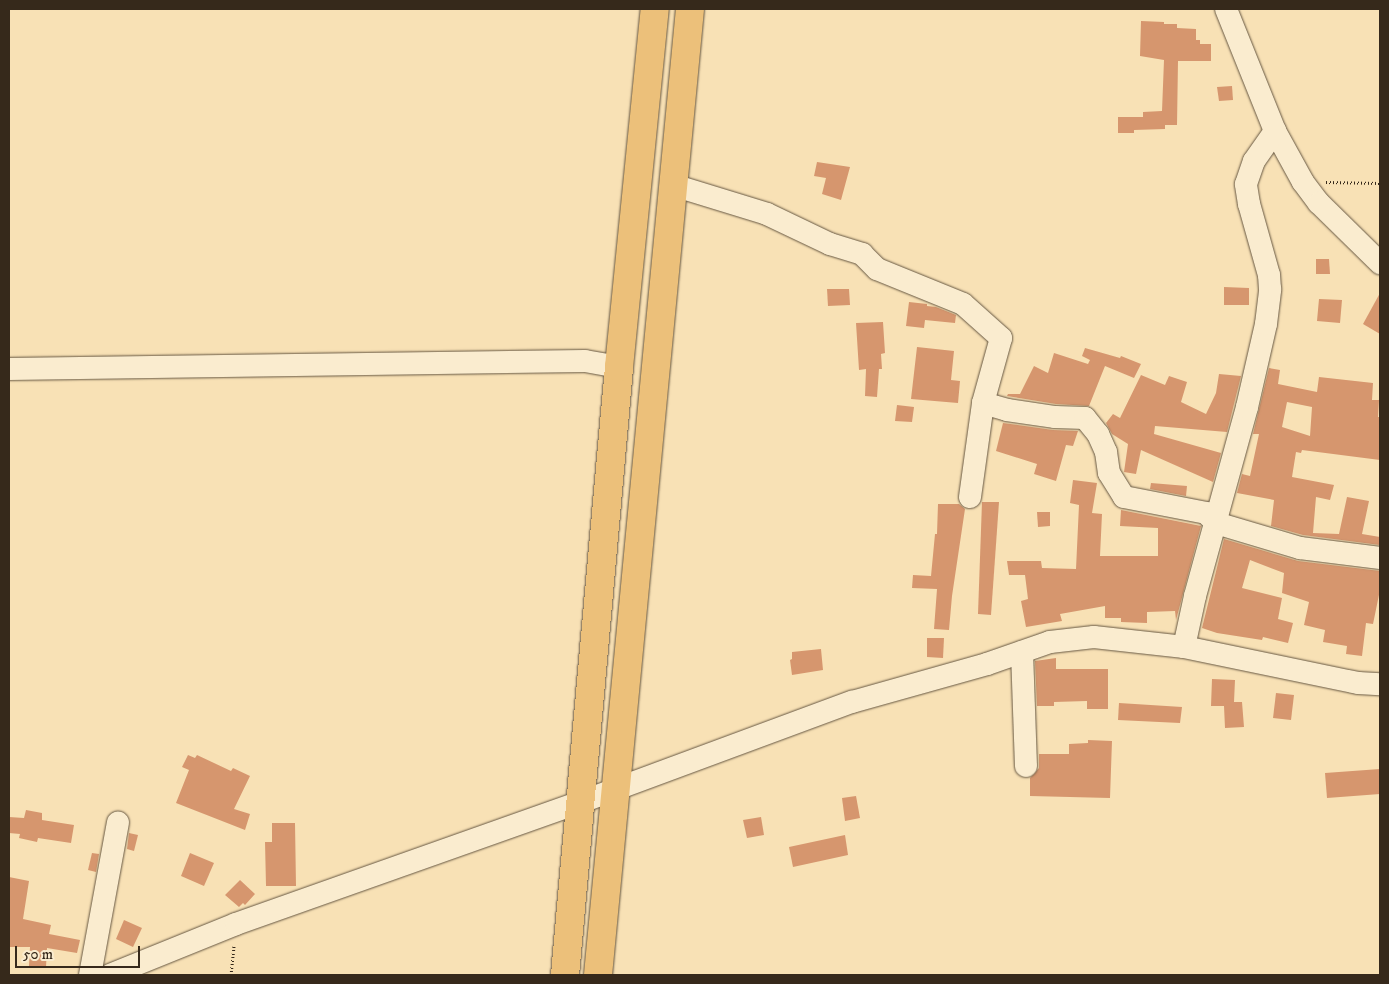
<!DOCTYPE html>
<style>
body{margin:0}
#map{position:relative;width:1389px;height:984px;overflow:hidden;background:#f8e1b5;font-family:"IM FELL DW Pica",serif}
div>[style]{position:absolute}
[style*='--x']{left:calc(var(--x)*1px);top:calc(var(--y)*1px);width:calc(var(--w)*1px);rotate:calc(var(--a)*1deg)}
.building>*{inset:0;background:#d6966e}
.path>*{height:3px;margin-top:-1.5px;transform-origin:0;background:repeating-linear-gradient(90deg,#36291b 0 1px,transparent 0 3.5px)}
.roads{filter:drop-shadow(0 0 1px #665742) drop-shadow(0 0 1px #665742)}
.minor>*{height:22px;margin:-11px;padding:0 11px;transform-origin:11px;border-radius:11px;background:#faeccf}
.major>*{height:28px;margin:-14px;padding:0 14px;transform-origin:14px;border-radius:14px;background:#ecc07a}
span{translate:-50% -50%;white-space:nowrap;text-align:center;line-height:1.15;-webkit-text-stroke:4.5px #faeccf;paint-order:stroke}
.frame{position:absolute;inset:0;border:10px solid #36291b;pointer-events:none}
.scale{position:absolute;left:15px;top:946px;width:125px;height:22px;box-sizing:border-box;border:2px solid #36291b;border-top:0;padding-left:6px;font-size:15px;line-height:18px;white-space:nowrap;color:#36291b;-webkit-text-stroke:4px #faeccf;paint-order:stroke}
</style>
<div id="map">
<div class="building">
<div style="clip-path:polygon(1141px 21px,1164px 22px,1164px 24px,1177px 24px,1177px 28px,1196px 29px,1196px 40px,1200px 40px,1200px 44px,1211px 44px,1211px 61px,1178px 61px,1177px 125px,1165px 125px,1165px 129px,1134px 130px,1134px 133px,1118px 133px,1118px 117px,1143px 117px,1143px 112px,1162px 111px,1164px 60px,1140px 56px)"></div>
<div style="clip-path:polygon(1232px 86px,1233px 100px,1219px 101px,1217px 87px)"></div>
<div style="clip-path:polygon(817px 162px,850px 167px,841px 200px,822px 194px,826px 178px,814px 176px)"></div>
<div style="clip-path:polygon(1316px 259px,1329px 259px,1330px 274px,1316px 274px)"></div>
<div style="clip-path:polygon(1224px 287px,1249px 288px,1249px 305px,1224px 305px)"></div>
<div style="clip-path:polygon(827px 289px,849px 289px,850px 305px,828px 306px)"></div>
<div style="clip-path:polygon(1380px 293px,1380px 334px,1363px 324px)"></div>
<div style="clip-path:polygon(1319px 299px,1342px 300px,1340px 323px,1317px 321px)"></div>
<div style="clip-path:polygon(909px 302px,927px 304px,927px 306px,936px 307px,956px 315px,955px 323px,925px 320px,924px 328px,906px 326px)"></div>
<div style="clip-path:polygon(883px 322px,885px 353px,881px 354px,882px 369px,879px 369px,877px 397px,865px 396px,866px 369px,859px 370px,856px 323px)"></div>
<div style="clip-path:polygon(917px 347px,954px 351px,951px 380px,960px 381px,958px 403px,911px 399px)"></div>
<div style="clip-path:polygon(1085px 348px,1120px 358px,1121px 356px,1141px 364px,1134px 378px,1105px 366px,1089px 406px,1056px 404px,1007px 396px,1008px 394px,1020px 394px,1034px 366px,1048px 373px,1054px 353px,1088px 364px,1090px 360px,1082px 356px)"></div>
<div style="clip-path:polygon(evenodd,1269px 368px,1280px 370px,1278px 384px,1317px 392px,1319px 377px,1373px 383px,1372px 400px,1379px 400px,1378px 417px,1380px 417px,1380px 460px,1302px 450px,1301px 453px,1296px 452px,1292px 477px,1334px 485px,1330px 500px,1316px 497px,1313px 533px,1339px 534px,1347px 497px,1369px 501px,1362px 534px,1380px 537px,1380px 545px,1303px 535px,1271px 526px,1274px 500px,1237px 493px,1242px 474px,1250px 476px,1259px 434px,1253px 434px,1269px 368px,1287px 402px,1312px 407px,1310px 436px,1282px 427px,1287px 402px)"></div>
<div style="clip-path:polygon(1219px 374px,1241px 376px,1227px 432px,1155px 426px,1154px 434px,1221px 453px,1213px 482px,1141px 450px,1136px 474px,1124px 472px,1128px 444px,1112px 434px,1106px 423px,1113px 414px,1120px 418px,1141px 375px,1165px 385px,1169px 376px,1187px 382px,1181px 402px,1206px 414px,1216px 393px)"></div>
<div style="clip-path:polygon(897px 405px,914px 407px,912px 422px,895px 421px)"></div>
<div style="clip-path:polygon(1003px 423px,1053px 430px,1078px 431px,1073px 446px,1066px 445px,1056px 481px,1034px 474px,1037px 464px,996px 451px)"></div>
<div style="clip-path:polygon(1073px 480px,1097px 483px,1092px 513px,1102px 514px,1100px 556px,1158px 556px,1158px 528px,1120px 526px,1121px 510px,1201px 526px,1176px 620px,1175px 611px,1147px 612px,1147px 623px,1121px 622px,1121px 618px,1105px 618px,1105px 606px,1060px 614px,1062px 621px,1026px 627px,1021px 601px,1028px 599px,1025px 575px,1009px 575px,1007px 561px,1041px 561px,1042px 568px,1076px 569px,1079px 505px,1070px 503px)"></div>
<div style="clip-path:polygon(1151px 483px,1187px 486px,1186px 496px,1150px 489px)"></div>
<div style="clip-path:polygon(982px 502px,999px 502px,991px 615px,978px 614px)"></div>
<div style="clip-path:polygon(938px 504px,959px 504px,965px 509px,952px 596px,949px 630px,934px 629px,937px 589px,912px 588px,913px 575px,931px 576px,935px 534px,937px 534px)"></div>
<div style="clip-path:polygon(1037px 512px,1050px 512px,1050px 526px,1038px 527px)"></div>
<div style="clip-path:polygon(1224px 539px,1298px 561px,1380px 571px,1380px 590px,1373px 624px,1366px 623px,1362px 656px,1346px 654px,1347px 646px,1323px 642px,1325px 630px,1304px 625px,1309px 602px,1282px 593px,1284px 573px,1250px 560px,1242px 588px,1282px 598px,1278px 619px,1293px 623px,1288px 643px,1263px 637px,1262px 640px,1217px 633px,1202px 628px)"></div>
<div style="clip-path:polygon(927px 638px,944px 638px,943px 658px,927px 657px)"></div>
<div style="clip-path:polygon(821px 649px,823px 670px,792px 675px,790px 660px,792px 659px,792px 652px)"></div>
<div style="clip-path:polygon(1056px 658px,1056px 669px,1108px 669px,1108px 709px,1087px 709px,1087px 701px,1054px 702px,1054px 706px,1037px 706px,1035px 661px)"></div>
<div style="clip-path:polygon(1212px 679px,1235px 680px,1234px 702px,1242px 702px,1244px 727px,1225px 728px,1224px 706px,1211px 706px)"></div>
<div style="clip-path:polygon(1276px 693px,1294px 695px,1291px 720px,1273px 718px)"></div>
<div style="clip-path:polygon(1119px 703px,1182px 707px,1180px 723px,1118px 720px)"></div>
<div style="clip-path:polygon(1088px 740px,1112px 741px,1110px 798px,1030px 796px,1030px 778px,1039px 768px,1039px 754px,1069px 754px,1069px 744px,1088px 743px)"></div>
<div style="clip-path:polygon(188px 755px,195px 758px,197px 755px,231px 771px,233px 768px,250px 776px,234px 809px,250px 814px,245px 830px,176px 803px,189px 770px,182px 767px)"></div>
<div style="clip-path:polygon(1380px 769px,1380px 794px,1327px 798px,1325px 773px)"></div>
<div style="clip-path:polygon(856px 796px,860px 818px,845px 821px,842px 798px)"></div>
<div style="clip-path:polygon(26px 810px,42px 813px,42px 820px,74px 825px,71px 843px,38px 838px,37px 842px,19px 838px,20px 834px,9px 833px,9px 817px,24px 818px)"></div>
<div style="clip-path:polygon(761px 817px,764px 835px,747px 838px,743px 820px)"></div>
<div style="clip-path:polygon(272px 823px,295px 823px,296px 886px,266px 886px,265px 842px,272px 842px)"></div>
<div style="clip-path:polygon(129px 833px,138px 835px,134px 851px,127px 849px)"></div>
<div style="clip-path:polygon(845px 835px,848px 855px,793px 867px,789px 847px)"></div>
<div style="clip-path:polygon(92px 853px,99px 854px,96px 872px,88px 870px)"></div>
<div style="clip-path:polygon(190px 853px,214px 863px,204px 886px,181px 876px)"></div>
<div style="clip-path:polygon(9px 877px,29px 881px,23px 919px,51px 925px,49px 934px,80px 940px,77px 953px,47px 948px,46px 967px,29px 966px,30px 947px,9px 947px)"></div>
<div style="clip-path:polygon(240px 880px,255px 894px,245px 905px,243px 903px,239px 907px,225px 895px)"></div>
<div style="clip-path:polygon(124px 920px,142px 928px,133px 947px,116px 939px)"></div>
</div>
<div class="path">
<div style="--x:1326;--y:182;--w:54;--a:1.1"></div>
<div style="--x:231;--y:975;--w:29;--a:-84"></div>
</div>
<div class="roads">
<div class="minor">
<div style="--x:1226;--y:9;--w:131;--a:68.1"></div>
<div style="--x:1275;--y:131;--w:58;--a:61.2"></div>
<div style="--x:1303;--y:182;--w:26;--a:53"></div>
<div style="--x:1319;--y:203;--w:86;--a:44.5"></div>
<div style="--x:673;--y:185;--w:98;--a:17.1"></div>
<div style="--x:767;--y:214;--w:70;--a:25.5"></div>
<div style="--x:830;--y:244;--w:34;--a:17"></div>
<div style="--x:862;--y:254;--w:21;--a:45"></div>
<div style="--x:877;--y:269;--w:93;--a:22.1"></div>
<div style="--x:963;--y:304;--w:51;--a:41.8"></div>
<div style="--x:1001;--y:338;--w:67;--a:105.5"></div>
<div style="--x:983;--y:403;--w:25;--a:16"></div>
<div style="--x:1007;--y:410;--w:49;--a:8.3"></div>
<div style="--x:1055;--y:417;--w:30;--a:2"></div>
<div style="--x:1085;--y:418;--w:21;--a:51"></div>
<div style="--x:1098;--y:434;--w:20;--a:66"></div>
<div style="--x:1106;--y:452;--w:21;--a:82"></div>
<div style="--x:1109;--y:473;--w:28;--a:58"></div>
<div style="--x:1124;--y:497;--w:84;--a:11"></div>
<div style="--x:1206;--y:513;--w:14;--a:45"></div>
<div style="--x:1216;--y:523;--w:88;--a:16.6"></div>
<div style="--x:1300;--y:548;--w:81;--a:7.1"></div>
<div style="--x:9;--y:369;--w:576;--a:-0.8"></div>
<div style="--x:585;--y:361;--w:35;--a:10"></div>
<div style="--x:970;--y:497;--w:95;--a:-82.1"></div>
<div style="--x:1184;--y:647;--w:52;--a:-77.8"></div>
<div style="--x:1195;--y:596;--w:196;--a:-74.6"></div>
<div style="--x:1247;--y:407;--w:85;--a:-77.1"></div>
<div style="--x:1266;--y:324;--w:35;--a:-83"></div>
<div style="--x:1270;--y:289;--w:14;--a:-94"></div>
<div style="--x:1269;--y:275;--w:74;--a:-105.7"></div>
<div style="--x:1249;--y:204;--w:20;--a:-99"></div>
<div style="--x:1246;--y:184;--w:24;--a:-71"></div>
<div style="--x:1254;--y:161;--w:37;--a:-55"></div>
<div style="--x:1022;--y:652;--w:114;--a:88"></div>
<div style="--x:90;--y:975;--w:155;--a:-79.6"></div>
<div style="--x:110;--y:975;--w:136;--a:-22"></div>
<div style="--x:236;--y:924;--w:366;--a:-19.5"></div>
<div style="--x:581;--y:802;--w:289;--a:-20.3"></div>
<div style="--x:852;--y:702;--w:140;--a:-15.7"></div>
<div style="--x:987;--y:664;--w:67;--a:-19.2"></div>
<div style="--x:1050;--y:642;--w:44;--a:-6.5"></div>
<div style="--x:1094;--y:637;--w:91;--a:6.3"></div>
<div style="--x:1184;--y:647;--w:178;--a:11.7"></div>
<div style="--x:1358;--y:683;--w:22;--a:3"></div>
</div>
<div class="major">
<div style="--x:565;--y:975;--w:610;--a:-84.92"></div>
<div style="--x:619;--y:367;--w:360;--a:-84.3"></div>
<div style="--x:598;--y:975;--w:970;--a:-84.56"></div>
</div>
</div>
<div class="frame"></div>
<div class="scale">50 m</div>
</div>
